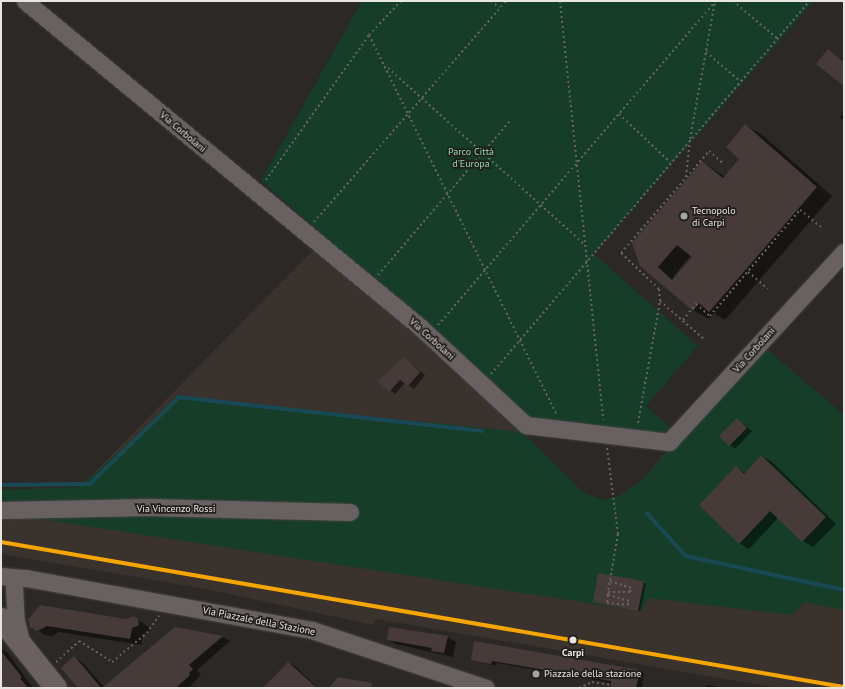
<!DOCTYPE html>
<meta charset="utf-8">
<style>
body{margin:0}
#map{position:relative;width:845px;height:689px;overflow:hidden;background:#2b2826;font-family:"PT Sans",sans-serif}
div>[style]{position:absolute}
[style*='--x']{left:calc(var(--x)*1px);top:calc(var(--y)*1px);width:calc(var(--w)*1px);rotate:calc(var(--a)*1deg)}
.built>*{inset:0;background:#3a322c}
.green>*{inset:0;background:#153d28}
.shadow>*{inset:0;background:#0007}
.stream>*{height:3.5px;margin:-1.75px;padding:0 1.75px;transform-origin:1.75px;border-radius:1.75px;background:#184954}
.building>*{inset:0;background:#463b38}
.path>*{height:2px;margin-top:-1px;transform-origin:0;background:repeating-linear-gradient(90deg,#676362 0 2px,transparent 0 5px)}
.roads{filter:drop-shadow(0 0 1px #454341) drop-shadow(0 0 1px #454341)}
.minor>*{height:17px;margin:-8.5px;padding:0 8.5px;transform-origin:8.5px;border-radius:8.5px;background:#696161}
.major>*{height:22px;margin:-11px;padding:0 11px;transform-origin:11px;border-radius:11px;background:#6b6162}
.rail-1>*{height:4px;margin:-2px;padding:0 2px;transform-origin:2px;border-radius:2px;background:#f7a600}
.dots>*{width:11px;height:11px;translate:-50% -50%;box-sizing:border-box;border:2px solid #221e1b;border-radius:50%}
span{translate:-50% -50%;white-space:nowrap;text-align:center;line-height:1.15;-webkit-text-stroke:3.5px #221e1b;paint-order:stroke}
.street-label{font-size:10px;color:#e8e6e4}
.park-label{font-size:10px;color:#8ddcad}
.poi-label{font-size:10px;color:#e8e6e4}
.left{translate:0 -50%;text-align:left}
.stop-label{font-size:10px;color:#e8e6e4;font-weight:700}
.frame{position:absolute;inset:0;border:2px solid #e8e6e4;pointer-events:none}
</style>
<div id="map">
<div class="built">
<div style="clip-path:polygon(318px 245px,471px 383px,583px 492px,603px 500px,620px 496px,642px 480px,760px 344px,844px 415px,844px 688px,777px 688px,377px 619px,373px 625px,211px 590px,1px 554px,1px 490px,80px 487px)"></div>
</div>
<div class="green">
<div style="clip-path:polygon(362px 1px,814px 1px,594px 254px,698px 346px,646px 406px,673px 430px,665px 438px,531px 422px,261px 180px)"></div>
<div style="clip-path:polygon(764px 347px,844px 415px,844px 610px,804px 602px,792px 615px,649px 598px,641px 611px,1px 513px,1px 490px,80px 487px,179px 397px,522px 432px,583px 492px,603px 500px,620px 496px,642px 480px)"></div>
</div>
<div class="shadow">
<div style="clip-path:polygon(828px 50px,844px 61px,844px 85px)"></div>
<div style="clip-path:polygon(844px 112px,844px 120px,840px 117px)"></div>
<div style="clip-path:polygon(evenodd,746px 126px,761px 134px,832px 196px,725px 320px,714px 313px,709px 319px,693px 310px,641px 266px,703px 162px,725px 177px,741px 159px,746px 126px,691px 255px,693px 257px,675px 279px,673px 277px,691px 255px)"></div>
<div style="clip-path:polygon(404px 358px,425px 375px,414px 389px,405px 383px,395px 394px,379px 381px)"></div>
<div style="clip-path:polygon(737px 419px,752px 431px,735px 449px,720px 436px)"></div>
<div style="clip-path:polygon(762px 456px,772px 462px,836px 524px,813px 547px,803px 541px,778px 518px,749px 549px,739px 543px,736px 467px,745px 473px)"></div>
<div style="clip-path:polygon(643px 582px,646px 584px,640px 611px,594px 602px)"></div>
<div style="clip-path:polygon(41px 606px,126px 620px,134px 617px,150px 628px,148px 633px,143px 634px,141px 645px,59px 632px,52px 636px,45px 635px,29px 623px,30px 616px)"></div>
<div style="clip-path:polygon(175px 628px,223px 637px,230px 641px,197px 670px,201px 674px,189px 688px,78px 688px,74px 657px,82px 662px,104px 687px)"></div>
<div style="clip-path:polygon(447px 637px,456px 642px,453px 657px,396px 644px,388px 640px)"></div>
<div style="clip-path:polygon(1px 649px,7px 652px,33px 688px,1px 688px)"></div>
<div style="clip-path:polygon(472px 659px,639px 671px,644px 673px,642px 688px,614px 688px,612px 683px,497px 663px,496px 666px)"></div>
<div style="clip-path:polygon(289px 663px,296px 667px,318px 688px,264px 688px)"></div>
<div style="clip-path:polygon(706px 685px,726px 688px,706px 688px)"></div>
</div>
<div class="stream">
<div style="--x:1;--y:485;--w:89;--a:-0.6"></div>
<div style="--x:90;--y:484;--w:124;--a:-44.3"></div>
<div style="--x:179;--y:397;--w:305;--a:6.4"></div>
<div style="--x:647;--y:513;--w:58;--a:47.8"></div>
<div style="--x:686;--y:556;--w:162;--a:12.1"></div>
</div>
<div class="building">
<div style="clip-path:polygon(828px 49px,844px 62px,844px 86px,816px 64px)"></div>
<div style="clip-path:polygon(evenodd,745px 124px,817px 187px,709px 312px,699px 303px,693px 311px,640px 266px,632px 243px,702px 161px,723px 178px,739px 159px,726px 147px,745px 124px,677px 245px,692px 257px,672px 280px,658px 267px,677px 245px)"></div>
<div style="clip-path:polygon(404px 357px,420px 372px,408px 386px,400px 380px,389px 392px,378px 381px)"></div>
<div style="clip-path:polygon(737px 418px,747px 428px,729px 446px,719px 436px)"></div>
<div style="clip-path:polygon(761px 455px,826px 517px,802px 542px,770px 511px,739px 544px,699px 505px,736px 466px,744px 474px)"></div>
<div style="clip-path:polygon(598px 573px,644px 581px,638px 611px,593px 602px)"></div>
<div style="clip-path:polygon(40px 605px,126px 619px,134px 616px,138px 619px,139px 625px,132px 628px,130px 639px,47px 626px,37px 631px,30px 627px,28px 619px)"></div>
<div style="clip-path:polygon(175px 627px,223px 636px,189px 665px,193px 669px,189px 673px,190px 675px,176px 688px,102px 688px)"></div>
<div style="clip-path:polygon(389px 627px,448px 636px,444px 653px,431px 651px,432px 648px,387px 640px)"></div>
<div style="clip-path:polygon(474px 641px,640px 670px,636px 688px,611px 688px,611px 681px,492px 661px,491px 664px,471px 660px)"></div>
<div style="clip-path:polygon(1px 651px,22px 677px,20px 678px,28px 688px,1px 688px)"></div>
<div style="clip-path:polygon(74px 656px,83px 666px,101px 688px,78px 688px,61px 668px)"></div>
<div style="clip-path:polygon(288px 662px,317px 688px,263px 688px)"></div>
<div style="clip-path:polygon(338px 677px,372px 683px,371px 688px,329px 688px)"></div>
</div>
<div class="path">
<div style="--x:491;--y:1;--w:11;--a:38"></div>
<div style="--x:560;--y:1;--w:421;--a:84.1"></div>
<div style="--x:733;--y:1;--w:59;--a:40.2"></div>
<div style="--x:369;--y:35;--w:424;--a:63.7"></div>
<div style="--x:706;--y:52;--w:45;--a:40.5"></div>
<div style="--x:388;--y:68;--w:263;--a:41.9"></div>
<div style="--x:619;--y:114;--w:70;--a:43.3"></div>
<div style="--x:686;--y:177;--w:38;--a:-84"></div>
<div style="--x:690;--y:139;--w:139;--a:-79.7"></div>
<div style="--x:266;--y:180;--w:178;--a:-54.6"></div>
<div style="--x:369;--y:35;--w:47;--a:-46.7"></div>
<div style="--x:314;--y:222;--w:293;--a:-49"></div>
<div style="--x:748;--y:272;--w:26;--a:40"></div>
<div style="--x:378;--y:275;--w:203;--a:-49.4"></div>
<div style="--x:660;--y:301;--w:12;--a:-95"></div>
<div style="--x:659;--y:289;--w:52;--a:-136.5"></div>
<div style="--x:621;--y:253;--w:135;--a:-49.2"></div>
<div style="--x:709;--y:151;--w:20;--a:41"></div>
<div style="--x:683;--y:320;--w:21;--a:-51"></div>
<div style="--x:696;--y:304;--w:18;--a:41"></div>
<div style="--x:710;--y:316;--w:139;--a:-49.7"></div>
<div style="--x:800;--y:210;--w:27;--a:39"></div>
<div style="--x:438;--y:325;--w:427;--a:-49.4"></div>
<div style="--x:491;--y:374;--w:491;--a:-49.5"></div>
<div style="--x:638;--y:423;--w:124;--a:-79.8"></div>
<div style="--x:660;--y:301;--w:58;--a:40.8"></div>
<div style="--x:607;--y:448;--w:87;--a:82.7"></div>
<div style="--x:618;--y:534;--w:59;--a:99.8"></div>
<div style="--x:608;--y:595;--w:8;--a:97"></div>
<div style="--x:607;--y:603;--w:21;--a:5"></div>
<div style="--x:628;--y:605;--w:4;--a:-76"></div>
<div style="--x:629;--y:601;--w:22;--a:-164"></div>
<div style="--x:608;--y:595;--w:3;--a:-90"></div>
<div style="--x:608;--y:592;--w:22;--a:0"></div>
<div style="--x:630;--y:592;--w:4;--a:-76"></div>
<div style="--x:631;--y:588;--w:22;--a:-162"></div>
<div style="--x:56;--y:662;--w:31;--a:-42"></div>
<div style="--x:79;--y:641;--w:39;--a:32"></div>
<div style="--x:112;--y:662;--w:45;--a:-39.6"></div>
<div style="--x:147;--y:633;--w:21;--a:-55"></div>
<div style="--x:579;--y:688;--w:14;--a:-25"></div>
<div style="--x:592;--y:682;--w:19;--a:9"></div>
</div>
<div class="roads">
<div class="minor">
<div style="--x:25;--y:1;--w:511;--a:39.52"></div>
<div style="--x:419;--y:326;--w:146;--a:42.8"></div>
<div style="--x:526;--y:425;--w:144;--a:6.8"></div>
<div style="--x:669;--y:442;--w:258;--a:-47.4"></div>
<div style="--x:1;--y:510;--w:147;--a:-1.2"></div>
<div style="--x:148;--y:507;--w:202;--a:1.4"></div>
<div style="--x:1;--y:576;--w:25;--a:5"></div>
<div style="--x:26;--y:578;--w:291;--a:10.3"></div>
<div style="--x:312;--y:630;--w:183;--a:18.4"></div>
<div style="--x:14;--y:587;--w:34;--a:87"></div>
<div style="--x:16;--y:621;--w:21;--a:76"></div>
</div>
<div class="major">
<div style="--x:1;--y:619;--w:88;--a:51.4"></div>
</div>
</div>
<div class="rail-1">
<div style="--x:1;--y:542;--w:855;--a:9.76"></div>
</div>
<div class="dots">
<div style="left:684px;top:216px;background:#a6a4a2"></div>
<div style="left:573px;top:640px;background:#e8e6e4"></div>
<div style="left:536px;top:674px;background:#a6a4a2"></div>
</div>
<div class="street-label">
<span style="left:183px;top:132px;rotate:40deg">Via Corbolani</span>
<span style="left:432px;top:339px;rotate:42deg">Via Corbolani</span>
<span style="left:754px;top:350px;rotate:-48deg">Via Corbolani</span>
<span style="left:176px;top:509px">Via Vincenzo Rossi</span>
<span style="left:259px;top:621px;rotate:11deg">Via Piazzale della Stazione</span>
</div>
<div class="park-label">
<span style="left:471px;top:157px">Parco Città<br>d'Europa</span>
</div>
<div class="poi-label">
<span class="left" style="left:692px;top:216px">Tecnopolo<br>di Carpi</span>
<span class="left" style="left:544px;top:674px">Piazzale della stazione</span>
</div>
<div class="stop-label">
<span style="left:573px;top:653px">Carpi</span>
</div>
<div class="frame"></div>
</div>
